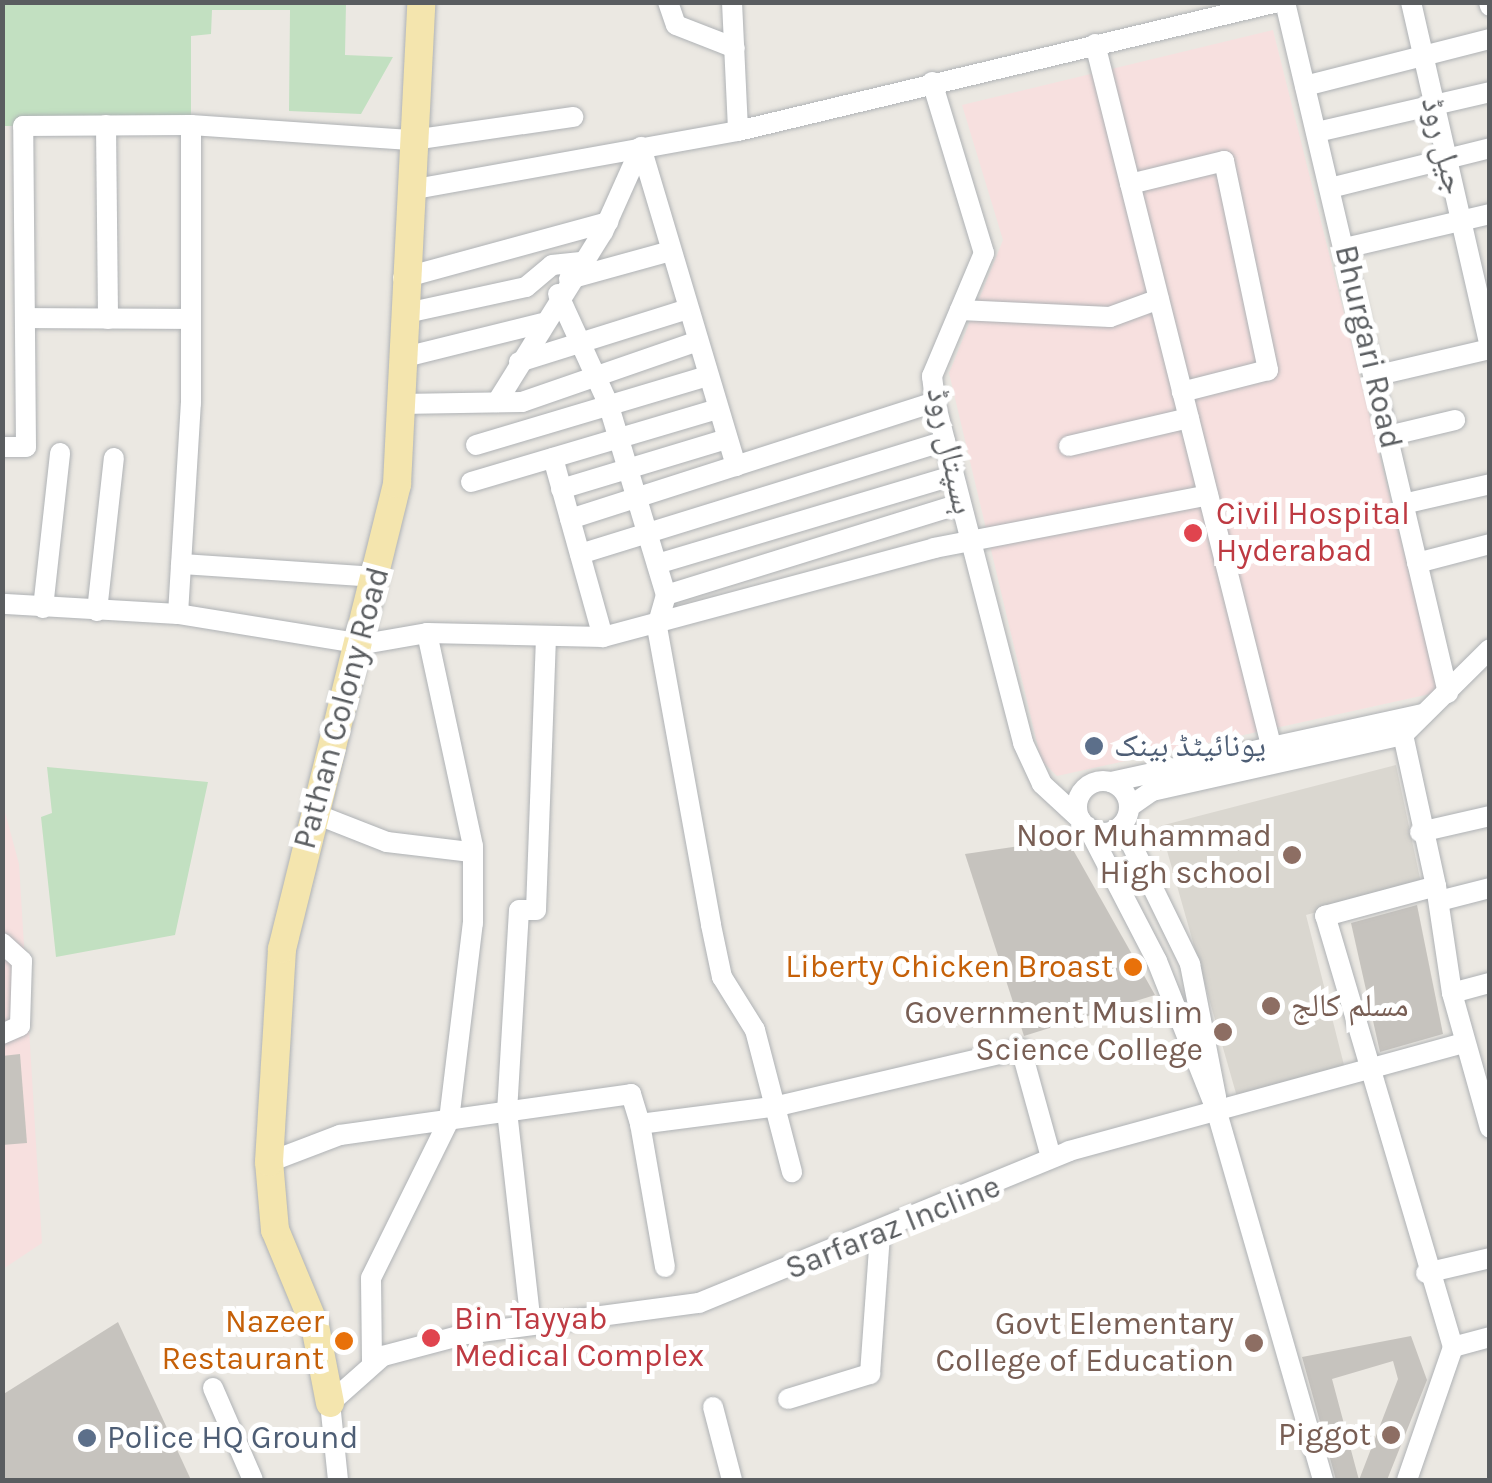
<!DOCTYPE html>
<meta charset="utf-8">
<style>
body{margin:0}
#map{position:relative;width:1492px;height:1483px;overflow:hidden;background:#ebe8e2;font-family:Karla,"Noto Naskh Arabic",sans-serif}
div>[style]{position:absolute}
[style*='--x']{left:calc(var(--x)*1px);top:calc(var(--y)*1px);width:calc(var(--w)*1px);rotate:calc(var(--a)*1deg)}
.education>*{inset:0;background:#dad7d0}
.medical>*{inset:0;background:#f7e0df}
.green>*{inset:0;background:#c2e0c1}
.building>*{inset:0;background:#c6c3be}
.roads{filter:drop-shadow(0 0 2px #afb2b5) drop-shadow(0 0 2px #afb2b5)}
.minor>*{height:20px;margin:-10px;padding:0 10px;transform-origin:10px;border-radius:10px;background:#fff}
.minor>.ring{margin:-10px;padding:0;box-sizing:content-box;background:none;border:20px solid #fff;border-radius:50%}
.major>*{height:28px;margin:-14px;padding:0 14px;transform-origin:14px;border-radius:14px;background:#f4e5ae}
.dots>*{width:28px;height:28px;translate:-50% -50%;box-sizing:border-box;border:5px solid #fff;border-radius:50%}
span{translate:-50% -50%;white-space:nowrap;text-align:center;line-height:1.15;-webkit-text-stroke:10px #fff;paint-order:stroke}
.street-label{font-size:32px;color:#5a5d60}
.health-label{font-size:32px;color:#be3a42}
.left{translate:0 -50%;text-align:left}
.service-label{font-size:32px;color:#4e5e75}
.education-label{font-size:32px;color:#785e54}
.right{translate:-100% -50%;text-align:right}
.food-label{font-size:32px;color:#c56008}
.frame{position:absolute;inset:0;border:5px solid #5a5d60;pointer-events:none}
</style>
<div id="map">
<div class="education">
<div style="clip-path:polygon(1396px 765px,1421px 883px,1306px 915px,1345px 1069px,1237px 1097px,1160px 826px)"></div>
</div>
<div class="medical">
<div style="clip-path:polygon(1273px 30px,1439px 692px,1057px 776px,1041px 760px,949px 373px,1003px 240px,962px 105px)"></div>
<div style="clip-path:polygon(2px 801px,19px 864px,42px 1243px,3px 1269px)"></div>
</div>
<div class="green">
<div style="clip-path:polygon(3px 3px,346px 3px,345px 55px,393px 57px,361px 114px,289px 111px,290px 10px,212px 10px,211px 34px,191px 36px,191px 125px,3px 126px)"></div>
<div style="clip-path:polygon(47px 767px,208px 782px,175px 935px,56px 957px,41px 817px,52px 813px)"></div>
</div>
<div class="building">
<div style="clip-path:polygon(1067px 839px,1155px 995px,1024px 1036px,965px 854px)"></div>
<div style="clip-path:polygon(1417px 905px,1443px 1034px,1380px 1052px,1351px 923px)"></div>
<div style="clip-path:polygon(20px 1054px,27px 1143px,2px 1145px,2px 1056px)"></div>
<div style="clip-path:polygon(118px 1322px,191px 1480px,2px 1480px,2px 1395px)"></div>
<div style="clip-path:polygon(evenodd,1411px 1336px,1427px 1380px,1387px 1480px,1336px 1480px,1302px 1357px,1411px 1336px,1393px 1361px,1398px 1379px,1359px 1480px,1332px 1379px,1393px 1361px)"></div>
</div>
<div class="roads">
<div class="minor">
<div style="--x:668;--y:2;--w:24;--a:71"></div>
<div style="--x:676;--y:25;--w:63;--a:21.3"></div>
<div style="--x:732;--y:2;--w:129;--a:87.3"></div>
<div style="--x:1285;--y:2;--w:710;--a:76.73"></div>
<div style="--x:1411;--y:2;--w:355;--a:77.1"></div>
<div style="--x:1489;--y:2;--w:4;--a:76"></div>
<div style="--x:1095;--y:44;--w:723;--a:75.91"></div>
<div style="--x:932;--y:82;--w:179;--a:73.1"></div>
<div style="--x:984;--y:253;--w:134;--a:112.9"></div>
<div style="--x:932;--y:376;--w:26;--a:83"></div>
<div style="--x:935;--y:402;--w:352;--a:75.5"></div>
<div style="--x:1023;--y:743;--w:45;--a:65.1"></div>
<div style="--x:1042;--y:784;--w:53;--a:42.7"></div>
<div style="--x:1305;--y:86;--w:191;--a:-14.3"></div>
<div style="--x:106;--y:125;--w:194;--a:89.4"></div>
<div style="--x:1317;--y:132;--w:178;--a:-13"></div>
<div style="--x:641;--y:147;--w:333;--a:73.4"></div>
<div style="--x:1130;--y:184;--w:97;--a:-13.7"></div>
<div style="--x:1224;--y:161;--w:214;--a:78.1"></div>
<div style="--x:1268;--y:370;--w:89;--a:165.7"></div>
<div style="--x:1330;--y:188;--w:165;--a:-14"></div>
<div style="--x:410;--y:190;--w:333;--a:-10.2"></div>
<div style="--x:738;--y:131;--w:555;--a:-13.44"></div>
<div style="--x:1345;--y:248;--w:149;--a:-13.2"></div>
<div style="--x:403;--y:278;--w:213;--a:-15.3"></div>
<div style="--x:569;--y:279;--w:106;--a:-15.4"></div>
<div style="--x:558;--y:294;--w:120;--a:65.4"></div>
<div style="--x:608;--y:403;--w:201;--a:73.2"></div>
<div style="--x:666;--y:595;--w:33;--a:106"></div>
<div style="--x:657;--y:627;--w:303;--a:79.7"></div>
<div style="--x:711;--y:925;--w:53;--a:78.1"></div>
<div style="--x:722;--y:977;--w:62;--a:58.1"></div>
<div style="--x:755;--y:1030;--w:147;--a:75.4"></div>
<div style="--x:960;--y:310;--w:150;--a:2.7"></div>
<div style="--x:1110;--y:317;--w:52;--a:-20.2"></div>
<div style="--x:402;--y:314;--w:127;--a:-12.3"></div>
<div style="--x:526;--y:287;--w:34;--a:-40"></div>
<div style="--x:552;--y:265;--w:29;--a:-6"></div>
<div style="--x:25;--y:318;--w:166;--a:0.3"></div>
<div style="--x:401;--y:358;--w:145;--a:-13.9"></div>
<div style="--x:519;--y:362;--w:177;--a:-17.4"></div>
<div style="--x:1374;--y:376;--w:119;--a:-13.1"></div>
<div style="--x:497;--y:402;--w:200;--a:-58.1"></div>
<div style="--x:603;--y:232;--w:93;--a:-65.9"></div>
<div style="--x:400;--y:404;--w:122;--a:-0.9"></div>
<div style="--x:522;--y:402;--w:186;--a:-19.1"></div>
<div style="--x:1388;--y:436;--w:69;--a:-13.4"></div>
<div style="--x:476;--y:445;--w:242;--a:-16.6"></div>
<div style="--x:1069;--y:446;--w:123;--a:-13.1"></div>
<div style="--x:2;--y:447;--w:24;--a:0"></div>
<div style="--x:26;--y:447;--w:321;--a:-90.5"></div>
<div style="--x:23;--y:126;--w:168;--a:-0.3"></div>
<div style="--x:191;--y:125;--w:223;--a:3.9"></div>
<div style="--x:413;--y:140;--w:162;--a:-8.2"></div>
<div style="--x:553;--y:458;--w:186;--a:74.4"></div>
<div style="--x:471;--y:482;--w:258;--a:-16.5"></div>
<div style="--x:561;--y:489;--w:173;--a:-16.8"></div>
<div style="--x:1403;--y:504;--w:89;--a:-12.9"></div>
<div style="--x:570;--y:519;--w:383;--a:-17.8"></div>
<div style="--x:580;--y:554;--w:382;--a:-17.2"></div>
<div style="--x:1417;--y:563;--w:75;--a:-14.6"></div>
<div style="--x:181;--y:564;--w:197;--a:3.8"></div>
<div style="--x:657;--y:564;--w:309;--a:-16.6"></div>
<div style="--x:666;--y:595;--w:308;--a:-17.2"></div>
<div style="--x:6;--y:604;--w:172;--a:3.3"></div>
<div style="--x:178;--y:614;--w:188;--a:9.2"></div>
<div style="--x:364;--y:644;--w:64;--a:-9.9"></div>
<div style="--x:427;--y:633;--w:176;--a:1.3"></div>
<div style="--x:603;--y:637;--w:343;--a:-15"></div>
<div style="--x:934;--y:548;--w:279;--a:-10.9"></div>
<div style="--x:43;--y:608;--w:156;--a:-83.7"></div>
<div style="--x:97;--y:611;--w:154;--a:-83.7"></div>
<div style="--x:178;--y:614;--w:211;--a:-86.5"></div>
<div style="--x:191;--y:403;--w:278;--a:-90"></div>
<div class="ring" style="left:1077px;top:781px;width:32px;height:32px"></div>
<div style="--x:1111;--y:782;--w:320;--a:-12.3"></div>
<div style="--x:1129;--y:807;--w:28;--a:-35"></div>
<div style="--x:1152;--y:791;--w:257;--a:-12.6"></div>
<div style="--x:313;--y:813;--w:79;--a:21.4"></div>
<div style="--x:387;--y:842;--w:85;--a:6.8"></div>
<div style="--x:1122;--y:825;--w:155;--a:63.9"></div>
<div style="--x:1190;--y:964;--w:136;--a:78.9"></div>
<div style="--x:1087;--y:826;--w:152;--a:62.6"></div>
<div style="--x:1157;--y:961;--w:159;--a:68.3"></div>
<div style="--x:1216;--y:1109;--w:386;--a:73.9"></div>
<div style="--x:1420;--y:832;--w:72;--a:-12.9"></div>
<div style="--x:1436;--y:886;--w:108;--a:81.5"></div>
<div style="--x:1452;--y:993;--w:140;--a:74.3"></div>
<div style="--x:1439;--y:901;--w:53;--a:-14.3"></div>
<div style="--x:2;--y:943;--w:27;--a:42"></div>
<div style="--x:22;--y:961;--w:65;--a:91.8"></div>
<div style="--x:20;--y:1026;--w:20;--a:156"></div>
<div style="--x:1452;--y:993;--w:39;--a:-15"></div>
<div style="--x:269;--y:1162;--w:76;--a:-20.8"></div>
<div style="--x:340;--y:1135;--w:294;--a:-8"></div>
<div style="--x:631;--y:1094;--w:31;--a:73"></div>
<div style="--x:665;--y:1267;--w:145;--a:-99.9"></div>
<div style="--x:640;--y:1124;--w:139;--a:-7.4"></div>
<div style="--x:778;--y:1106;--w:250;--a:-13.2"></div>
<div style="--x:1021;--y:1049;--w:112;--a:74.5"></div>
<div style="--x:1426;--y:1273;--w:66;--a:-13.2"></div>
<div style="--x:531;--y:1325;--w:214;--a:-96.4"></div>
<div style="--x:507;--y:1112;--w:202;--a:-86.6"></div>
<div style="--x:519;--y:910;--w:17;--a:0"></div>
<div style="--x:536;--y:910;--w:272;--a:-87.9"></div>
<div style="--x:1453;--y:1347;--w:450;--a:-106.5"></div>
<div style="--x:1325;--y:916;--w:115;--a:-15.1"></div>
<div style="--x:1436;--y:886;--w:155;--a:-102.3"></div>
<div style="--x:1403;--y:735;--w:122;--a:-44.7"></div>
<div style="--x:1453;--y:1347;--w:38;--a:-15"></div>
<div style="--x:372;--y:1361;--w:83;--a:-90.7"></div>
<div style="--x:371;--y:1278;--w:176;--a:-63.7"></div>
<div style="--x:449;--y:1120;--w:198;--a:-83.1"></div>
<div style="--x:473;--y:923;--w:77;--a:-90"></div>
<div style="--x:473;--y:846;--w:218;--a:-102.2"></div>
<div style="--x:213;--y:1388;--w:100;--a:66.5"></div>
<div style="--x:788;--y:1399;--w:86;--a:-17"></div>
<div style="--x:870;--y:1374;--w:139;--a:-85.9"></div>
<div style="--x:713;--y:1407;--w:75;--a:75.4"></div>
<div style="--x:338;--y:1480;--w:77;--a:-95.9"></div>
<div style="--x:330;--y:1403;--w:71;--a:-41.6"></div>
<div style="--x:383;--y:1356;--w:86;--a:-14.8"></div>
<div style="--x:466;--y:1334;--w:235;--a:-7.6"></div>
<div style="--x:699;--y:1303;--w:400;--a:-22.3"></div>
<div style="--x:1069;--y:1151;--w:409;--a:-15.3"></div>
<div style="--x:1407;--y:1480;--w:141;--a:-70.9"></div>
</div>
<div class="major">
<div style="--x:330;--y:1403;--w:78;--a:-101"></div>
<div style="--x:315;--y:1326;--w:104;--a:-112.6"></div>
<div style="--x:275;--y:1230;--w:68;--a:-95"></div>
<div style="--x:269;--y:1162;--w:213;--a:-86.5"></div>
<div style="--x:282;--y:949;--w:479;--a:-76.1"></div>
<div style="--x:397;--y:484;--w:483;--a:-87.1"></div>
</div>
</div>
<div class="dots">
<div style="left:1193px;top:533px;background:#e0444e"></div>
<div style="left:1094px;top:746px;background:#5c6f8a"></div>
<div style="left:1292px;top:855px;background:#8d6e63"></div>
<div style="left:1133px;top:967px;background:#e8710a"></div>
<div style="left:1271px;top:1006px;background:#8d6e63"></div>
<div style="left:1223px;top:1032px;background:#8d6e63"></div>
<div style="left:431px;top:1338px;background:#e0444e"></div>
<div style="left:344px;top:1341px;background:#e8710a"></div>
<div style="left:1254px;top:1343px;background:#8d6e63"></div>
<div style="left:1391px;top:1435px;background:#8d6e63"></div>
<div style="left:87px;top:1438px;background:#5c6f8a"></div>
</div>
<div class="street-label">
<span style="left:1443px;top:146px;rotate:76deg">جیل روڈ</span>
<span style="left:1368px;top:347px;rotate:77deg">Bhurgari Road</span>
<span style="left:950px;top:451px;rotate:78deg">ہسپتال روڈ</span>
<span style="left:342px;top:708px;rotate:-75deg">Pathan Colony Road</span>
<span style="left:893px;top:1228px;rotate:-22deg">Sarfaraz Incline</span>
</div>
<div class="health-label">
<span class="left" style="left:1216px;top:533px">Civil Hospital<br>Hyderabad</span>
<span class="left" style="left:454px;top:1338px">Bin Tayyab<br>Medical Complex</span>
</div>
<div class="service-label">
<span class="left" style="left:1114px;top:746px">یونائیٹڈ بینک</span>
<span class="left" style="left:107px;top:1438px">Police HQ Ground</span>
</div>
<div class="education-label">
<span class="right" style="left:1272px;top:855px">Noor Muhammad<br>High school</span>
<span class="left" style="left:1291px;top:1006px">مسلم کالج</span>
<span class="right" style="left:1203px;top:1032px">Government Muslim<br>Science College</span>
<span class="right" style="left:1234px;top:1343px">Govt Elementary<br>College of Education</span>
<span class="right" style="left:1371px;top:1435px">Piggot</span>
</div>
<div class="food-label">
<span class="right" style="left:1113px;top:967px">Liberty Chicken Broast</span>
<span class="right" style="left:324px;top:1341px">Nazeer<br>Restaurant</span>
</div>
<div class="frame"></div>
</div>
